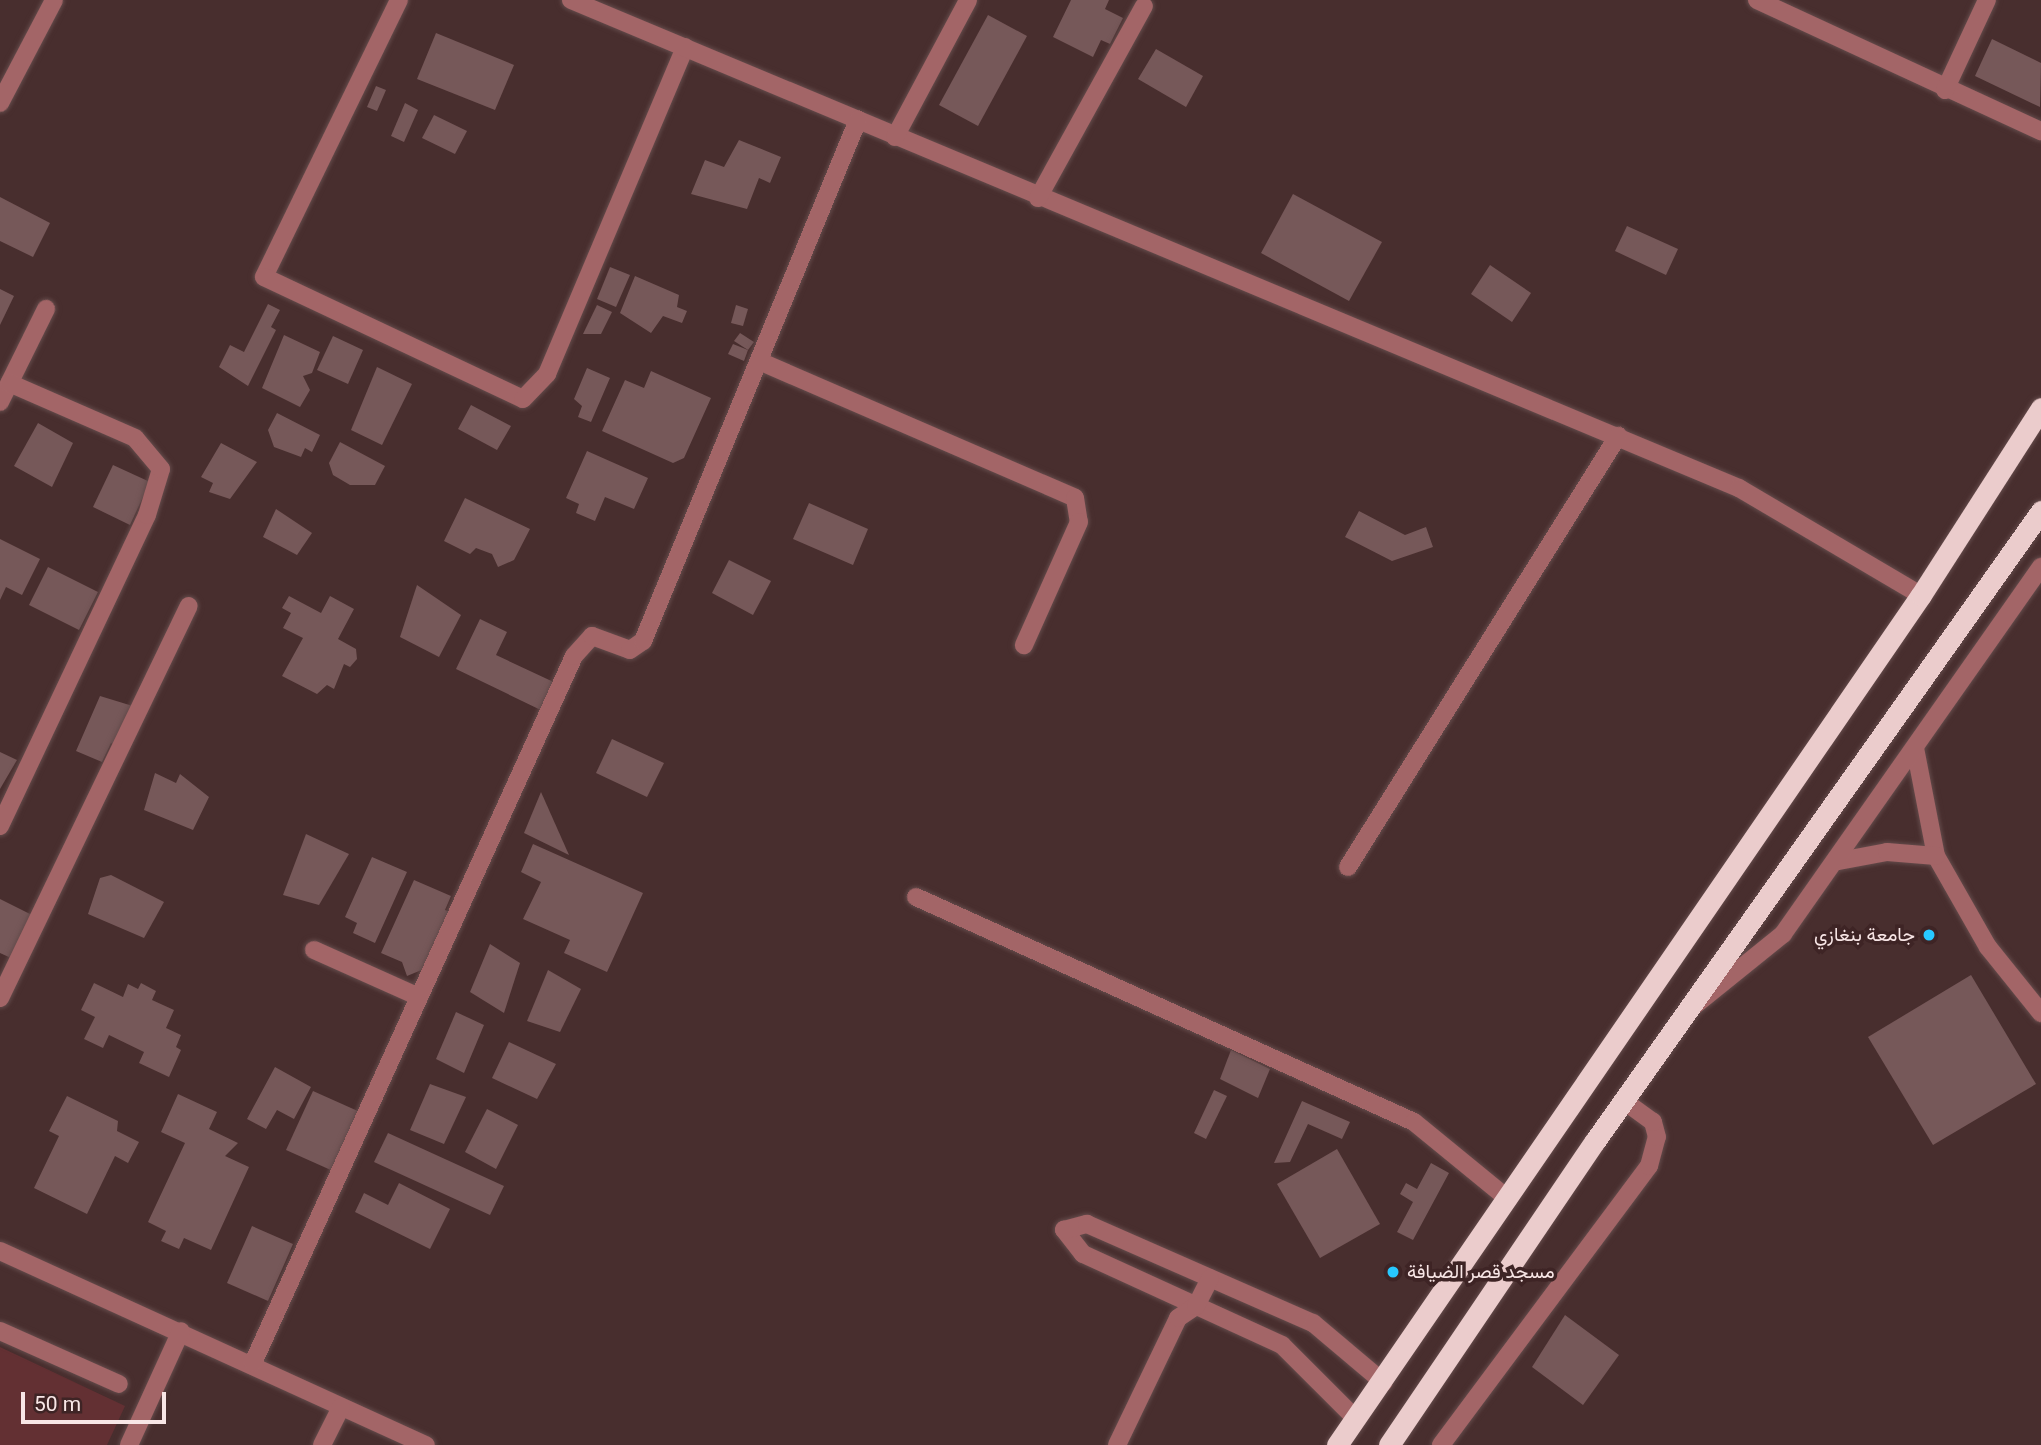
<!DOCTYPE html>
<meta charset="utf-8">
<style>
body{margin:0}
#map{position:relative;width:2041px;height:1445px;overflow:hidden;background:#482e2e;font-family:Roboto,Vazirmatn,sans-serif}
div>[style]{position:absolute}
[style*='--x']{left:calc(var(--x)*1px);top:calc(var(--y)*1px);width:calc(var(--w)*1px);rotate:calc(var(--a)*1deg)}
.green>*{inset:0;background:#633033}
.building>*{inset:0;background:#765859}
.roads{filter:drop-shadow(0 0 2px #644b4b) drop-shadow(0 0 2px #644b4b)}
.minor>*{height:18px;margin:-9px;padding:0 9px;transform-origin:9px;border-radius:9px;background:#a36567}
.highway>*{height:21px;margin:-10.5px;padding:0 10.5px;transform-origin:10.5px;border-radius:10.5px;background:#ebcccc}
.dots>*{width:19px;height:19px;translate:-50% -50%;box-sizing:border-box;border:4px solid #3e2425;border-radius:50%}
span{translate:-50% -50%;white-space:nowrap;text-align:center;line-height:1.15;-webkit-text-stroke:7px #3e2425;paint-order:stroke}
.poi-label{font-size:19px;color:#f8e6e6}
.right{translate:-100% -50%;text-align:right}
.left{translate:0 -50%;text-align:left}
.scale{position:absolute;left:21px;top:1392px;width:145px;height:32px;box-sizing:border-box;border:4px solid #f8e6e6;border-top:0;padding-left:9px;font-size:21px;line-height:24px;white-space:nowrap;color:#f8e6e6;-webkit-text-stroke:5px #3e2425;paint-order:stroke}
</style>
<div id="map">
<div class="green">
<div style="clip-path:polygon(0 1347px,125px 1406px,107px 1445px,0 1445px)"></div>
</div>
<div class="building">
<div style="clip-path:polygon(1071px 0,1109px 0,1105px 9px,1123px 18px,1110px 44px,1101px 40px,1093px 57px,1053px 37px)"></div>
<div style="clip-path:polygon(988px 15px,1027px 36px,978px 126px,939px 105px)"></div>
<div style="clip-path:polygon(436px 33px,514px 65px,495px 110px,417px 79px)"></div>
<div style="clip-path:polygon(1992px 39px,2041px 63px,2040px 107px,1975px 76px)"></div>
<div style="clip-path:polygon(1156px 49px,1203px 76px,1186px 107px,1138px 79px)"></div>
<div style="clip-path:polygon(376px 86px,386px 90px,377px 111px,367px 107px)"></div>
<div style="clip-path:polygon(405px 103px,418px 110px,404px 142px,391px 136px)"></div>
<div style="clip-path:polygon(434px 115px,467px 131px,455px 154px,422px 138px)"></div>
<div style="clip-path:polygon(739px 140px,781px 157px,770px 183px,759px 178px,747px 209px,691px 194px,705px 160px,724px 167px)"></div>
<div style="clip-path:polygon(1293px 194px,1382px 242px,1349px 301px,1261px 253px)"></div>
<div style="clip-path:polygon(0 197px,50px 223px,33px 257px,0 241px)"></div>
<div style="clip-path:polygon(1627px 226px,1678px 249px,1666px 275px,1615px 251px)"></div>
<div style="clip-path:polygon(1490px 265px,1531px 293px,1512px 322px,1471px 294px)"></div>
<div style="clip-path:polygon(610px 267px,630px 275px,616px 307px,597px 299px)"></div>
<div style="clip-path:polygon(635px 276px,679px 295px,677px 307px,687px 311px,682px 323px,663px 316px,651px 333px,620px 313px)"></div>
<div style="clip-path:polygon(0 289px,14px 296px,0 325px)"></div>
<div style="clip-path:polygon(268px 304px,280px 310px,271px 327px,276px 330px,248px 386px,219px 367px,230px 345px,244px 352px)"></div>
<div style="clip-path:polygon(597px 305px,612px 312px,601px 334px,583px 334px)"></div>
<div style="clip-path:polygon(736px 305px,748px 309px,743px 326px,731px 323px)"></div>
<div style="clip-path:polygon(740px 333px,754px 342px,748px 350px,734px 341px)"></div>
<div style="clip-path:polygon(284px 335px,320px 352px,312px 373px,303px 376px,310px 390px,300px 407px,262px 388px)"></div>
<div style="clip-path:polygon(333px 336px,363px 350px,348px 384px,317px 370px)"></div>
<div style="clip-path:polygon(733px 344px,748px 350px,744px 361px,728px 354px)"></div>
<div style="clip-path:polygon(377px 367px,412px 384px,382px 445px,351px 430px)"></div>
<div style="clip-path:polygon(587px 368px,610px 378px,591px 422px,578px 417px,582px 406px,574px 399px)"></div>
<div style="clip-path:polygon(651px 371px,711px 398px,684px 458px,673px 463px,602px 431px,625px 380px,644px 388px)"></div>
<div style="clip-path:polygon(471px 405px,511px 426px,497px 450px,458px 429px)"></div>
<div style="clip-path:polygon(277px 413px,320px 435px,312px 452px,305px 448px,301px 457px,274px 447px,268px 430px)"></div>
<div style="clip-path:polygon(38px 423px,73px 443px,52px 487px,14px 466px)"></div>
<div style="clip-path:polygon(340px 442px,385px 466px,375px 485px,350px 485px,333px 475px,329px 463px)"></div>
<div style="clip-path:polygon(221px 443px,257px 462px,230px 499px,209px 492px,213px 483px,201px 477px)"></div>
<div style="clip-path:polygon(587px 451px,648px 478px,634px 509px,605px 497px,595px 521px,576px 513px,579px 504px,566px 498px)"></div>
<div style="clip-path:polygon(113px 465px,150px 482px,130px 525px,93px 507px)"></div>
<div style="clip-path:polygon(465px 498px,530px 529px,514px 560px,498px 567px,492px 554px,476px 548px,470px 554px,444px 541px)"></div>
<div style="clip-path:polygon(809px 503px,868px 529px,853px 565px,793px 539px)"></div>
<div style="clip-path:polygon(276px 509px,312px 533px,297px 555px,263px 537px)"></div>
<div style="clip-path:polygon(1359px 511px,1405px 535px,1426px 527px,1433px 547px,1392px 561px,1345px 537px)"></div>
<div style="clip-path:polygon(0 539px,40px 559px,22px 595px,6px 587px,0 600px)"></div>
<div style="clip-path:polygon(729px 560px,771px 581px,753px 615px,712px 593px)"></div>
<div style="clip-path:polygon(48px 567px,98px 592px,79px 630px,29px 605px)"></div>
<div style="clip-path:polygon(417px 585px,461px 615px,439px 657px,400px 637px)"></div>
<div style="clip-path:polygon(289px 596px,321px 613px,330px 596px,354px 609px,338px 639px,356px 649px,357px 659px,350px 667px,344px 664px,334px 689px,327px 685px,317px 694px,282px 676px,303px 638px,283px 628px,291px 613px,282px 608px)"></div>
<div style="clip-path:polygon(480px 619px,507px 632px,496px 655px,560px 685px,547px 713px,456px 669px)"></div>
<div style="clip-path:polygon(100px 696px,136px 707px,118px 746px,111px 743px,102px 762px,76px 751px)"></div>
<div style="clip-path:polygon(612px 739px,664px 763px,647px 797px,596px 773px)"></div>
<div style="clip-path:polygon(0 752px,17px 760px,0 789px)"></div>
<div style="clip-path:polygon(155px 773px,176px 783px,180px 774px,209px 797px,193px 830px,144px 810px)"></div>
<div style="clip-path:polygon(541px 792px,569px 855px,524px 833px)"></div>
<div style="clip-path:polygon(306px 834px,349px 854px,319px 905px,283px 895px)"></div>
<div style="clip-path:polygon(533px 844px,643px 893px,607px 972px,564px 953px,570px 940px,523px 919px,541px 882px,521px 872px)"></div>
<div style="clip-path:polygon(372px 857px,407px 872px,375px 943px,353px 933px,357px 923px,345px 917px)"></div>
<div style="clip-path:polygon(111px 875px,164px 902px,144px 938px,88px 914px,100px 878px)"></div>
<div style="clip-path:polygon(414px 880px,451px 896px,445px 910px,450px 912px,424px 969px,407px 976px,402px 962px,381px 953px)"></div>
<div style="clip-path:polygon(0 899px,32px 915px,11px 958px,0 953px)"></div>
<div style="clip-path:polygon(490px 944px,520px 963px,504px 1013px,470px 992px)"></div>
<div style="clip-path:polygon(548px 970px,581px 989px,560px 1032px,527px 1021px)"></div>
<div style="clip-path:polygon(1971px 975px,2036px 1084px,1933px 1145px,1868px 1037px)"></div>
<div style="clip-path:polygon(94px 983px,123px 997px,128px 984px,138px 989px,141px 983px,156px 991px,152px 1000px,174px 1010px,166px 1028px,181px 1035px,176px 1047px,181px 1050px,169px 1077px,139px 1063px,144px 1052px,109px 1035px,103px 1048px,84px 1039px,95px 1017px,81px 1010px)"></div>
<div style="clip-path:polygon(456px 1012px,484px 1025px,464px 1073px,436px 1059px)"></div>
<div style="clip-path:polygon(509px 1042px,556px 1064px,537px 1099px,492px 1078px)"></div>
<div style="clip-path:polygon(1231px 1050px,1270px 1069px,1258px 1098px,1220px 1079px)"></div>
<div style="clip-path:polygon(275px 1067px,311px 1087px,294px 1119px,277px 1110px,266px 1129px,247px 1119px)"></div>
<div style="clip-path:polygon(430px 1084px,466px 1097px,444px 1144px,410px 1130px)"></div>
<div style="clip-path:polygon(1214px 1090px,1227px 1096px,1206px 1139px,1194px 1133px)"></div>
<div style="clip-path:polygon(313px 1091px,360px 1112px,333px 1171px,286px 1150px)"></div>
<div style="clip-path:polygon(178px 1094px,217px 1112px,209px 1129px,238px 1143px,225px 1156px,249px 1167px,211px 1250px,184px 1238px,179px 1249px,161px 1241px,166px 1231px,148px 1222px,185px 1143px,161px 1132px)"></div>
<div style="clip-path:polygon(67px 1096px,118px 1121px,117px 1131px,139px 1142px,128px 1163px,115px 1156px,87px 1214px,34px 1188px,59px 1136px,49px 1131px)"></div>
<div style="clip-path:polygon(1302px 1101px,1350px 1122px,1342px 1139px,1308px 1124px,1290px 1162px,1274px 1163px)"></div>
<div style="clip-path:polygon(487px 1109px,518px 1125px,496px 1169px,465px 1152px)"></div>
<div style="clip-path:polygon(388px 1133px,504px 1186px,490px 1215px,374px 1162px)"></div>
<div style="clip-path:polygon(1337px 1149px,1380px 1224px,1320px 1258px,1277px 1184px)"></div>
<div style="clip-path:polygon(1431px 1163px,1449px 1173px,1413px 1240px,1397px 1232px,1413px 1202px,1400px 1194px,1406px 1183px,1417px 1189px)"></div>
<div style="clip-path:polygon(399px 1183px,450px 1209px,430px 1249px,355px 1212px,364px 1193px,388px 1205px)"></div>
<div style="clip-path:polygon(252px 1226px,293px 1244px,268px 1301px,227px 1283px)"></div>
<div style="clip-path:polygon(1565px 1315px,1619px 1355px,1583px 1405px,1532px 1367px)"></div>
</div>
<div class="roads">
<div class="minor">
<div style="--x:399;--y:0;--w:308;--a:116"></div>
<div style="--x:264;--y:277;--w:286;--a:25.2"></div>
<div style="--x:523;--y:399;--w:35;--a:-46"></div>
<div style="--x:547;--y:374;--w:355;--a:-67.1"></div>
<div style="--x:571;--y:0;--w:1266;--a:22.68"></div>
<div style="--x:1739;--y:488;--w:211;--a:30.5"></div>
<div style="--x:1757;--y:0;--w:313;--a:24.8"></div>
<div style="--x:1945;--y:90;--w:99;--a:-65"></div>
<div style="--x:0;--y:103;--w:116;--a:-62.3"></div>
<div style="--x:895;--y:137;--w:155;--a:-61.9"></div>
<div style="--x:1038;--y:198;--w:219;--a:-61.1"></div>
<div style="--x:759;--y:361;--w:344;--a:23.4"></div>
<div style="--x:1075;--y:498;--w:24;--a:81"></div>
<div style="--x:1079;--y:522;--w:135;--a:114.1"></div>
<div style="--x:0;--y:402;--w:104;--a:-63.7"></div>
<div style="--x:1915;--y:748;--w:110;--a:79"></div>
<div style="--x:1936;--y:856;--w:105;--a:60.3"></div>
<div style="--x:1988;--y:947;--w:85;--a:51.2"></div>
<div style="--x:0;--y:826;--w:344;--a:-64.7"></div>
<div style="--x:147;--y:515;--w:48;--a:-73.1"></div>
<div style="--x:161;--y:469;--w:40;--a:-130"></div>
<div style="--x:135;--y:438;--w:137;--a:-156.4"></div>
<div style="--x:1839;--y:861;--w:49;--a:-10.6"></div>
<div style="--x:1887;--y:852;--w:49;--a:4.7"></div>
<div style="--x:1348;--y:867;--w:509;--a:-57.93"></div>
<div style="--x:916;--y:897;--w:546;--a:24.31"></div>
<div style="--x:1414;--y:1122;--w:122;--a:39.3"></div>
<div style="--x:314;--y:950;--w:115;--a:24.1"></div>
<div style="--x:0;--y:998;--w:435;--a:-64.3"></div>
<div style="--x:1695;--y:1005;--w:113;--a:-38.9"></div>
<div style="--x:1783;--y:934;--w:449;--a:-54.9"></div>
<div style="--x:0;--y:1251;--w:468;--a:24.5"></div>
<div style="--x:0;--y:1331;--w:130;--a:24"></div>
<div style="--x:253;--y:1363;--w:776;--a:-65.58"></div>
<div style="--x:574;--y:656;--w:27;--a:-48"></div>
<div style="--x:592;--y:636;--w:40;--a:20.2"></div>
<div style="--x:630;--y:650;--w:16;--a:-35"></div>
<div style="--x:643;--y:641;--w:564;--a:-67.58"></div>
<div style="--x:1355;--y:1418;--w:103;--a:-135"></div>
<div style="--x:1282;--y:1345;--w:219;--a:-155.4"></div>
<div style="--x:1083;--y:1254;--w:31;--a:-128"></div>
<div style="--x:1064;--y:1230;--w:24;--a:-15"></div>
<div style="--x:1087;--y:1224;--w:247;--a:23.7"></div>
<div style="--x:1313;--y:1323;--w:92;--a:40.1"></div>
<div style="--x:129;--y:1445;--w:125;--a:-65.5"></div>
<div style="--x:322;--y:1445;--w:42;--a:-63.4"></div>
<div style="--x:1117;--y:1445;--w:141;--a:-64.3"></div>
<div style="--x:1178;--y:1318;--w:22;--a:-34"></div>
<div style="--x:1196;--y:1306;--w:31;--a:-63"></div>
<div style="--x:1441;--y:1445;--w:348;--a:-53.3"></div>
<div style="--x:1649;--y:1166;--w:30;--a:-75"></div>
<div style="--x:1657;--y:1137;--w:16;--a:-105"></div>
<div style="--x:1653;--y:1122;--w:34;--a:-144"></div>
</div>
<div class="highway">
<div style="--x:1337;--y:1445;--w:1031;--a:-55.51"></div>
<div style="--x:1921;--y:595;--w:222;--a:-57.3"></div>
<div style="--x:1389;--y:1445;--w:367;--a:-55.9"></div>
<div style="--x:1595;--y:1141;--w:772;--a:-54.7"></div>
</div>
</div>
<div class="dots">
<div style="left:1929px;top:935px;background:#27c8ff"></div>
<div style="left:1393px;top:1272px;background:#27c8ff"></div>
</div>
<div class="poi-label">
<span class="right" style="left:1915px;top:935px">جامعة بنغازي</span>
<span class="left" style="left:1407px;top:1272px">مسجد قصر الضيافة</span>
</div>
<div class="scale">50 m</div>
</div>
